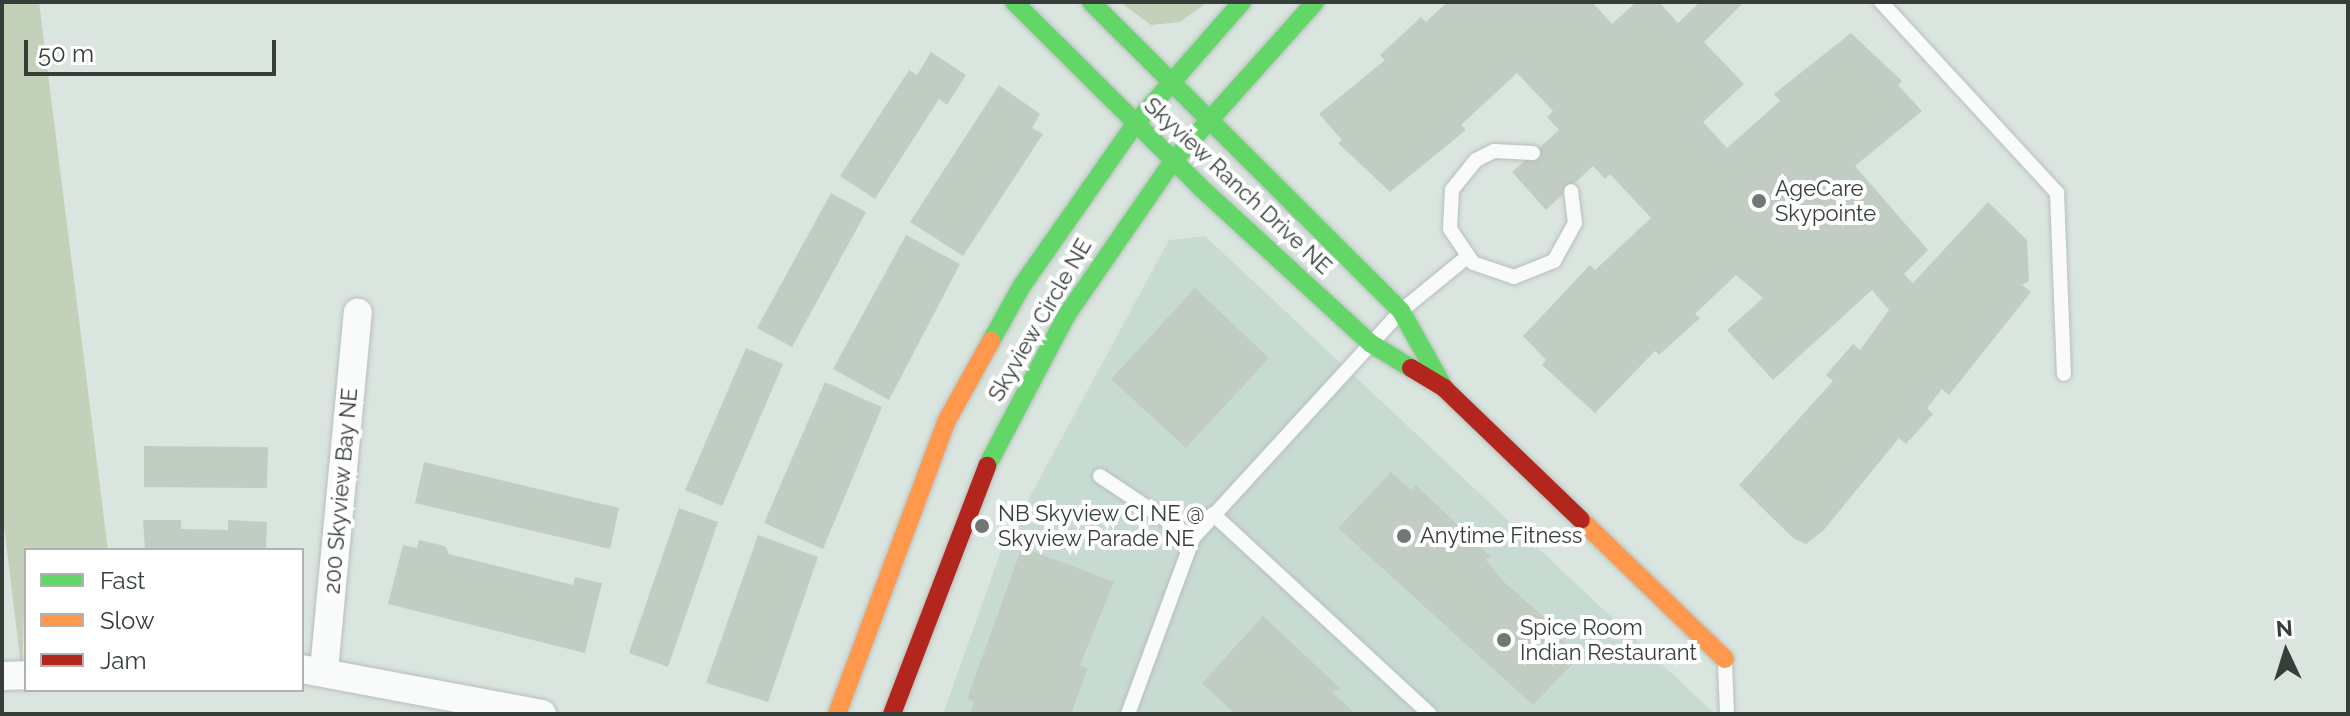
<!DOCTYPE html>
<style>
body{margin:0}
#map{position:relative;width:2350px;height:716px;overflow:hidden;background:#dae5df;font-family:Raleway,sans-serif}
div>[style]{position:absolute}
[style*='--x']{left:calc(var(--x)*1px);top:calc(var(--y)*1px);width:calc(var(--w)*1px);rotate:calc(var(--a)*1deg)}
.built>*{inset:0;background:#c8dbd2}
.green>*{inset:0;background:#c3d0ba}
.building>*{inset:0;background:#c1cdc3}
.roads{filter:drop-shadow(0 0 2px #b7bfbb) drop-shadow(0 0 2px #b7bfbb)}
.lane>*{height:14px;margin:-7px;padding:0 7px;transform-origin:7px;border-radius:7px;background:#f9fbfa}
.street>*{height:28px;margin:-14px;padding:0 14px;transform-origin:14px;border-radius:14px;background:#f9fbfa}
.fast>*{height:18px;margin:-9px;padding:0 9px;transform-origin:9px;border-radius:9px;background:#63d668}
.slow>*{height:18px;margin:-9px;padding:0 9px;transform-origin:9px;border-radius:9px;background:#ff974d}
.jam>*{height:18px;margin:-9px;padding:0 9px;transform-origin:9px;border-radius:9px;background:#b3261e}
.dots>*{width:22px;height:22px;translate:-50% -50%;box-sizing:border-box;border:4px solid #fff;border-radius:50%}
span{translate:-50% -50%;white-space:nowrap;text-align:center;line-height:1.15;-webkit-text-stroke:8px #fff;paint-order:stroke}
.street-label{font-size:22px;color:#363e3a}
.poi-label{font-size:22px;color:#363e3a}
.left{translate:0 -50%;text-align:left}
.frame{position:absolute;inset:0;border:4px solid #363e3a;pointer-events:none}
.legend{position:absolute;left:24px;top:548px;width:280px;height:144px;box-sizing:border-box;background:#fff;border:2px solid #afb2b0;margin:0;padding:10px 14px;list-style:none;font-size:24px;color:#363e3a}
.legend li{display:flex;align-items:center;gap:16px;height:40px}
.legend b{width:40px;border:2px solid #afb2b0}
.north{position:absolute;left:2246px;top:612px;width:80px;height:80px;-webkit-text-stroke:6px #fff;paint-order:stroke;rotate:356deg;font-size:22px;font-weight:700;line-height:32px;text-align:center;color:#363e3a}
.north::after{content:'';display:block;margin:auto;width:28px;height:36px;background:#363e3a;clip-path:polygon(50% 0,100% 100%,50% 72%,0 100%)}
.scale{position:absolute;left:24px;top:40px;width:252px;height:36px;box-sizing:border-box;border:4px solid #363e3a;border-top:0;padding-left:10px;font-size:24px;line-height:28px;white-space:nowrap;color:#363e3a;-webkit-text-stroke:6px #fff;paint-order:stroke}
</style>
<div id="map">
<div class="built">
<div style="clip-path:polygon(1205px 236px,1715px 714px,943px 714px,1002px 548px,1169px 240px)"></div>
</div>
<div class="green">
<div style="clip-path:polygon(2px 2px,39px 2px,108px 550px,26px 550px,22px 675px,2px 509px)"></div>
<div style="clip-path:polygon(1120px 2px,1208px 2px,1180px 22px,1151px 25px)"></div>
</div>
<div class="building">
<div style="clip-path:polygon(1447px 2px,1592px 2px,1612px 24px,1636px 2px,1659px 2px,1678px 23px,1700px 2px,1744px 2px,1704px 42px,1744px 84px,1703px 122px,1727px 148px,1780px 101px,1774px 94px,1851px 33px,1902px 81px,1898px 85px,1922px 111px,1855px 166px,1928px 250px,1904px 274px,1913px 283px,1988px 202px,2027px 240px,2029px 281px,2022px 285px,2031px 292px,1949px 395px,1942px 389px,1927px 408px,1933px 414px,1906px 444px,1899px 438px,1823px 531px,1806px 544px,1793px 538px,1739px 485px,1833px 381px,1826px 375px,1853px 344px,1860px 350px,1889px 310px,1872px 290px,1773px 380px,1727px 330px,1763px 298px,1736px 275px,1695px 314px,1700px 318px,1659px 355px,1655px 351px,1595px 413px,1542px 365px,1546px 360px,1523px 336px,1590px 265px,1595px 270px,1651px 218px,1610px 174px,1605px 179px,1593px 166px,1546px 210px,1512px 172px,1559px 130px,1547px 117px,1553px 111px,1517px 73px,1461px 125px,1466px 130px,1390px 192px,1338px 143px,1342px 140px,1319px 114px,1385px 60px,1380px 55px,1421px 17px,1426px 22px)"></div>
<div style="clip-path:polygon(931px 52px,966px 75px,947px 105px,939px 99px,875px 199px,840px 176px,909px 70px,917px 75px)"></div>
<div style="clip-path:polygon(999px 85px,1040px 114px,1032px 128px,1043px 134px,963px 256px,910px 222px)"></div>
<div style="clip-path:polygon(831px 193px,866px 212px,792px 347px,757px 328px)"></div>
<div style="clip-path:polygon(906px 235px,960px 264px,889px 400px,833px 369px)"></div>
<div style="clip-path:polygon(1195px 288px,1269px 358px,1186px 448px,1111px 379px)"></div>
<div style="clip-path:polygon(746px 348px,783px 364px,722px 506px,685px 490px)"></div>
<div style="clip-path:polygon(825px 382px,882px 407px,823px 549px,764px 523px)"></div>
<div style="clip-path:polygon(144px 446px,268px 447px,267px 488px,144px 487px)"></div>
<div style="clip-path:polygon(424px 462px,619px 508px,610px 549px,415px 503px)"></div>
<div style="clip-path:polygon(1391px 472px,1411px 490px,1416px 485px,1490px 556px,1486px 560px,1503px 581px,1560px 631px,1557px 635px,1579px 657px,1533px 705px,1338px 528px)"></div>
<div style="clip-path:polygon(679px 508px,718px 522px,668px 667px,629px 653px)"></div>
<div style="clip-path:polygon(143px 520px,181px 520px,181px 529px,228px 530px,228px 520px,267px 522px,266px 549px,145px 550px)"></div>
<div style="clip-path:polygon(758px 535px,818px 557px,768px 702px,706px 683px)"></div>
<div style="clip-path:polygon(419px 540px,445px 546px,449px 554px,573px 585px,575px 577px,602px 583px,585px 653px,388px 604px,403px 545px,417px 548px)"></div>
<div style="clip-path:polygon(1022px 547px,1114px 582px,1080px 665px,1088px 668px,1071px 714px,970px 714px,974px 702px,967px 699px)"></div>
<div style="clip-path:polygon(1263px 616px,1340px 688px,1332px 692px,1356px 714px,1235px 714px,1202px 683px)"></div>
</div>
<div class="roads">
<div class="lane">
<div style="--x:1881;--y:2;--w:260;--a:47.3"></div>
<div style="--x:2057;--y:193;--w:181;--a:87.8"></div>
<div style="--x:1533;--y:153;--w:39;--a:-177"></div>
<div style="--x:1494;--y:151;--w:20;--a:153"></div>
<div style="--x:1476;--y:160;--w:38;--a:129"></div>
<div style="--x:1452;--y:190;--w:39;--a:93"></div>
<div style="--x:1450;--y:229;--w:41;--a:55.9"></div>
<div style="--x:1473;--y:263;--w:43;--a:18.9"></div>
<div style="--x:1514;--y:277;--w:43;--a:-21.8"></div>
<div style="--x:1554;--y:261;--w:43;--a:-61.1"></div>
<div style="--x:1575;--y:223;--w:32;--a:-97"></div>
<div style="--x:1100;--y:476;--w:112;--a:33.7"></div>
<div style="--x:1213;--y:514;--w:295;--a:42.7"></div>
<div style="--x:1725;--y:662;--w:52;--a:87.8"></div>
<div style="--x:1128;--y:714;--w:188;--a:-69.7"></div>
<div style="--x:1193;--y:538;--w:308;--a:-47.5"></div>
<div style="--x:1401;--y:311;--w:85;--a:-39.3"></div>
</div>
<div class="street">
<div style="--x:302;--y:669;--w:244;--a:10.6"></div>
<div style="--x:324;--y:670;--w:359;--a:-84.6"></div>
<div style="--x:2;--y:676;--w:24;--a:-2"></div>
</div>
<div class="fast">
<div style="--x:1014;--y:2;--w:262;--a:44.8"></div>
<div style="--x:1200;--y:187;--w:231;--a:42.5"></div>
<div style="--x:1370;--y:343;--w:48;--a:31.4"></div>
<div style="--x:1091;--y:2;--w:438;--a:44.9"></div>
<div style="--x:1401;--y:311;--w:84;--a:60.7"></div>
<div style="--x:991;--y:341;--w:62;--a:-60.9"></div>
<div style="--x:1021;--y:287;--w:200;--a:-55"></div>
<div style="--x:1136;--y:123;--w:161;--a:-48.8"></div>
<div style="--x:987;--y:466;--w:170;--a:-62.2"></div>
<div style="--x:1066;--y:316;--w:188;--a:-55.4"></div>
<div style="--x:1173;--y:161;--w:213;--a:-48.2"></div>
</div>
<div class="slow">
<div style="--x:1581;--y:520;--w:200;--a:44"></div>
<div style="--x:837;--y:714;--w:312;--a:-69.5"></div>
<div style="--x:946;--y:422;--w:93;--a:-60.9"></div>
</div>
<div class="jam">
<div style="--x:1411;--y:368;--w:39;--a:31"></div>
<div style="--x:1444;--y:388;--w:190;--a:43.9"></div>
<div style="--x:892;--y:714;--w:266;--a:-69"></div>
</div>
</div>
<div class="dots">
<div style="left:1759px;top:201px;background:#6f7874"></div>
<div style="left:982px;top:526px;background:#6f7874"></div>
<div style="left:1404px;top:536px;background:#6f7874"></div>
<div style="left:1504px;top:640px;background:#6f7874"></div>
</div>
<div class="street-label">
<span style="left:1238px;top:186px;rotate:43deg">Skyview Ranch Drive NE</span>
<span style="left:1040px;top:320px;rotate:-60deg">Skyview Circle NE</span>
<span style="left:341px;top:491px;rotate:-85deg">200 Skyview Bay NE</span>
</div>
<div class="poi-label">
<span class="left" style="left:1775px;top:201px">AgeCare<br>Skypointe</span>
<span class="left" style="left:998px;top:526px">NB Skyview CI NE @<br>Skyview Parade NE</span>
<span class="left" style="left:1420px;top:536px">Anytime Fitness</span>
<span class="left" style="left:1520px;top:640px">Spice Room<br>Indian Restaurant</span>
</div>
<div class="frame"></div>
<ul class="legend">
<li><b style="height:10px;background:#63d668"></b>Fast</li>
<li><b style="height:10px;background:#ff974d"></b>Slow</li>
<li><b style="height:10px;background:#b3261e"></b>Jam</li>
</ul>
<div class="north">N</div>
<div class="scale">50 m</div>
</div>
